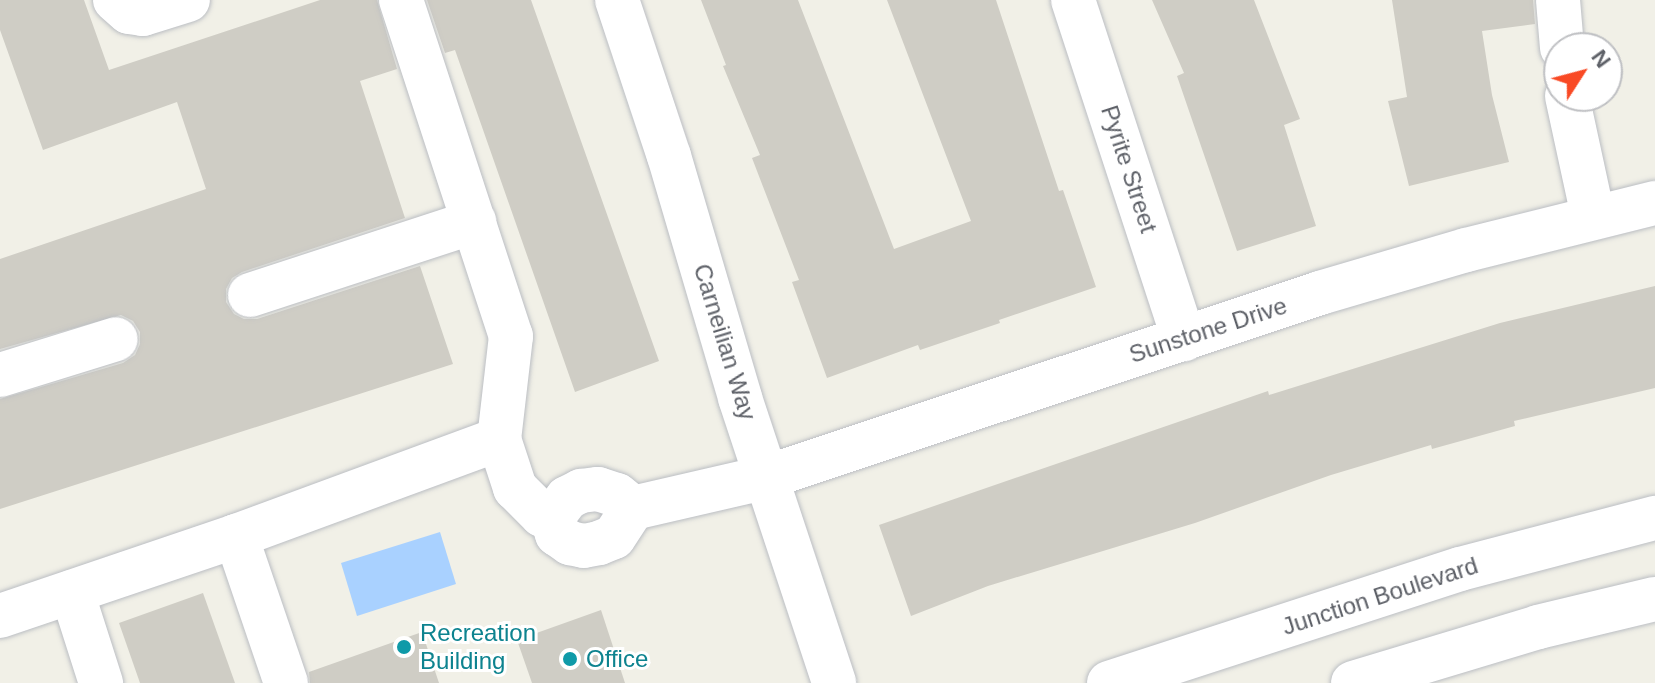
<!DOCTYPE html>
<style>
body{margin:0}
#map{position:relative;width:1655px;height:683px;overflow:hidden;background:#f1f0e7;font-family:Arial,sans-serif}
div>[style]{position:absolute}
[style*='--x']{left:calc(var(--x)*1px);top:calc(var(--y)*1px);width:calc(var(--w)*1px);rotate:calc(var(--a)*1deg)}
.water>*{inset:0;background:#a9d1ff}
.building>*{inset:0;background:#cfcdc5}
.roads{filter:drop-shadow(0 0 2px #bbbec3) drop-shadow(0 0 2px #bbbec3)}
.minor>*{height:44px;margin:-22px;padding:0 22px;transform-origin:22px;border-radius:22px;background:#fff}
.secondary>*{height:44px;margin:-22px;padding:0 22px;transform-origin:22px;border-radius:22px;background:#fff}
.dots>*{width:22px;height:22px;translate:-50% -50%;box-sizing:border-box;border:4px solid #fff;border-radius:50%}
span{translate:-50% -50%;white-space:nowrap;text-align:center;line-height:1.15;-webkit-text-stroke:6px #fff;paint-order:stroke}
.street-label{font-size:24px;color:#5e6168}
.culture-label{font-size:24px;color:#0d838f}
.left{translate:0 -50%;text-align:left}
.north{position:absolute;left:1543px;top:32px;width:80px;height:80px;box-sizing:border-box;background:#fff;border:2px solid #bfc0c3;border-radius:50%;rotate:54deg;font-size:22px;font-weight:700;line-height:32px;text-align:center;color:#5e6168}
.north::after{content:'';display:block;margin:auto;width:28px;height:36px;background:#f94a25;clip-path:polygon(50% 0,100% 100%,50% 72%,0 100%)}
</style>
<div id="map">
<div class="water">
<div style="clip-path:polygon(440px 532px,456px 584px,357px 616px,341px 563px)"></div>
</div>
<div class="building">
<div style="clip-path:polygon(0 0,84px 0,109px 70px,320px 0,377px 0,397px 69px,360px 81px,405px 218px,242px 272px,232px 278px,226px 289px,226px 302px,234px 314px,244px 319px,257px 319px,420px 266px,453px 364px,0 509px,0 399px,123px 363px,135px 355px,140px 344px,140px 332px,133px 321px,121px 315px,0 349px,0 259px,206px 189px,177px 102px,43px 150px,0 30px)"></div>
<div style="clip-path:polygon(427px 0,531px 0,659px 361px,575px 392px,455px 50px,445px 53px)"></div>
<div style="clip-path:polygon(701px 0,798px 0,894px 249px,971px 221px,887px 0,996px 0,1059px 191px,1063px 190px,1096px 287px,999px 320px,1000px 323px,920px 350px,918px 345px,827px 378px,792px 282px,799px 280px,752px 158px,760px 155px,723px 66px,726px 65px)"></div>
<div style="clip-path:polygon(1152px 0,1254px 0,1300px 119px,1284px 125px,1316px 226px,1237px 251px,1177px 76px,1184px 73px)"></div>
<div style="clip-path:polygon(1392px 0,1533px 0,1535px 24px,1482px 31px,1492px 95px,1509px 162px,1409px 186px,1388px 101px,1407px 97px)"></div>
<div style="clip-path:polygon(1655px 286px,1655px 388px,1514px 421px,1515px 426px,1432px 449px,1431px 445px,1331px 475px,1195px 523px,988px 586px,911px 616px,879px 525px,1268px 391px,1269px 395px,1500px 323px)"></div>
<div style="clip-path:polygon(203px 593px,235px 683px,140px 683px,119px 623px)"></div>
<div style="clip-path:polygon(601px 610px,625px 683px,532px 683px,517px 640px)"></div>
<div style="clip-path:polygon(422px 632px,439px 683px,310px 683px,309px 672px)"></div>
</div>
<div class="roads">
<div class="minor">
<div style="--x:115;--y:0;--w:18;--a:41"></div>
<div style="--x:129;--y:12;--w:14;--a:8"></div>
<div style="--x:143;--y:14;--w:47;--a:-17.3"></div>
<div style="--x:401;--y:0;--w:354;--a:71.9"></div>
<div style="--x:511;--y:336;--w:104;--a:96.6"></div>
<div style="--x:499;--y:439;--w:52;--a:71.9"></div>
<div style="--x:515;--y:488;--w:38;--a:45"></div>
<div style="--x:542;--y:515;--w:10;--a:17"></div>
<div style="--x:617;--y:0;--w:164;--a:71.6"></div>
<div style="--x:669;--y:156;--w:252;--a:73.6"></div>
<div style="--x:740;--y:398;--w:300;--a:71.7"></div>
<div style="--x:1073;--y:0;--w:357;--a:71.9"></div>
<div style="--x:1558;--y:0;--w:48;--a:85.2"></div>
<div style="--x:1567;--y:96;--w:123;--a:77.8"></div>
<div style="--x:250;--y:295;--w:236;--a:-18.1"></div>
<div style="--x:0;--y:375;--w:121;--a:-17.2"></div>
<div style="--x:552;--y:518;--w:17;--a:73"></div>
<div style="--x:557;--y:534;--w:16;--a:35"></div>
<div style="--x:570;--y:543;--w:14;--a:12"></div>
<div style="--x:584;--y:546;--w:15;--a:-11"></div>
<div style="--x:599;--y:543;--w:16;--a:-22"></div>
<div style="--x:614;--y:537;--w:35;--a:-57"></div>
<div style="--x:633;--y:508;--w:138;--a:-13"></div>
<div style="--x:767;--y:477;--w:583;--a:-18.4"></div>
<div style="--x:1320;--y:293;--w:152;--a:-16.4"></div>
<div style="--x:1466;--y:250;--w:195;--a:-14"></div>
<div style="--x:552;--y:518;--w:25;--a:-53"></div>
<div style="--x:567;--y:498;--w:16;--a:-27"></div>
<div style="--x:581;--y:491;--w:17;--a:-7"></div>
<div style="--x:598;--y:489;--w:20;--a:18"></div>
<div style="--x:617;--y:495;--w:21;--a:39"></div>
<div style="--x:236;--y:536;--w:155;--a:71.2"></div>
<div style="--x:72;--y:592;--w:96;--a:72.3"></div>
<div style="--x:0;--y:616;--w:249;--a:-18.7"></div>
<div style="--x:236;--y:536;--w:280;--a:-20.2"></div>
</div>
<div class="secondary">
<div style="--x:1109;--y:683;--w:369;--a:-18"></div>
<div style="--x:1460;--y:569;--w:202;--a:-14.7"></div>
<div style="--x:1353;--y:683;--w:193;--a:-16.8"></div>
<div style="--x:1538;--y:627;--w:120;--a:-13.5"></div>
</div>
</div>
<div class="dots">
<div style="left:404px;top:647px;background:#0f9aa8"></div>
<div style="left:570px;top:659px;background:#0f9aa8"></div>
</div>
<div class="street-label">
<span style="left:1129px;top:169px;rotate:72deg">Pyrite Street</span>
<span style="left:1208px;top:330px;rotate:-18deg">Sunstone Drive</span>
<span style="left:725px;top:342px;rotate:73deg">Carneilian Way</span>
<span style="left:1380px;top:596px;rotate:-18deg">Junction Boulevard</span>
</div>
<div class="culture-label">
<span class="left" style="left:420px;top:647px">Recreation<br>Building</span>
<span class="left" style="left:586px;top:659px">Office</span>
</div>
<div class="north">N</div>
</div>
